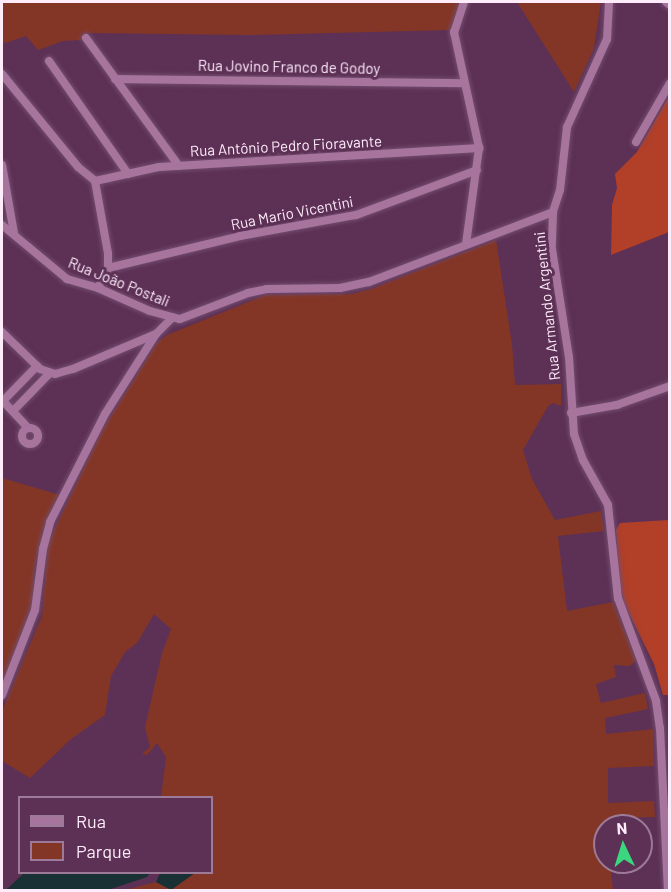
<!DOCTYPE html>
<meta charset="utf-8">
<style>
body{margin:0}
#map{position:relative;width:671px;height:892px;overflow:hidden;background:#5d3056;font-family:Barlow,sans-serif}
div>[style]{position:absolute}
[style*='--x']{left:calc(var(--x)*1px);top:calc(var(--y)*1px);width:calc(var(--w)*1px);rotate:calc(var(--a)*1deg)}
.green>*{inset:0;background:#843626}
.forest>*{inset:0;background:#b23f28}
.water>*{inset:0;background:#193035}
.roads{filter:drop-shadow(0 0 2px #724d6d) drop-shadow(0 0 2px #724d6d)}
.minor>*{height:8px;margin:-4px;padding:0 4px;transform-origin:4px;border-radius:4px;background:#a7749e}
.minor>.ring{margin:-4px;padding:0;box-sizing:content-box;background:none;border:8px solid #a7749e;border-radius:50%}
span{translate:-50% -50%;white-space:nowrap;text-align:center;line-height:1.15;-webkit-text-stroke:6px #5d3056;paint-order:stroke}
.street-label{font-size:15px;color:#feecfa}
.frame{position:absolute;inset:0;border:3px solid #feecfa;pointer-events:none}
.legend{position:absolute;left:18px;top:796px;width:195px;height:78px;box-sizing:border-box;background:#5d3056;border:2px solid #9d7b98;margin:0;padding:8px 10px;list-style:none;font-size:18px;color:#feecfa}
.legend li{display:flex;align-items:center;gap:12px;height:30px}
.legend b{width:30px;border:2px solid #9d7b98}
.north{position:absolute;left:593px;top:814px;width:60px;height:60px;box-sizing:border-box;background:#5d3056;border:2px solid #9d7b98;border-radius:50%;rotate:356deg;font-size:16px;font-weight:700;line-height:24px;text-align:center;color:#feecfa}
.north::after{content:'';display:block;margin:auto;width:21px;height:27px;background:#3bd77e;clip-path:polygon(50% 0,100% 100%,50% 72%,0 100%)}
</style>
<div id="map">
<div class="green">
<div style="clip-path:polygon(2px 2px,462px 2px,451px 30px,250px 35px,89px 33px,81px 40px,63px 41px,38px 50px,26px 36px,2px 44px)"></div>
<div style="clip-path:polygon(517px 2px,601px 2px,594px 48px,574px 92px)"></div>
<div style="clip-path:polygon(496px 240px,512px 344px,515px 385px,561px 384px,561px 406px,553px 403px,548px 406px,523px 450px,532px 479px,555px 520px,601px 511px,604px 531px,558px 536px,567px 611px,613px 602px,636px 660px,630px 666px,614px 665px,616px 677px,596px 684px,601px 703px,645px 693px,648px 709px,605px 718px,606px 734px,653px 729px,654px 766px,608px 768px,608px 803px,654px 801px,655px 817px,609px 818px,609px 826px,605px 826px,605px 862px,610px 862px,613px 890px,125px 890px,156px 882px,171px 889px,195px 873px,212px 872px,212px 798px,161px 797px,166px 757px,157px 743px,147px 755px,142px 754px,150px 747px,145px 727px,162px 653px,171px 629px,154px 614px,137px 643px,125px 652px,111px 676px,105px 715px,71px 739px,30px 778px,2px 761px,2px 711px,42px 616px,48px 543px,102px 430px,156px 344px,167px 335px,265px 295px,352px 294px,371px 289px)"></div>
<div style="clip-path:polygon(2px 478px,60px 495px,45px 525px,35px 565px,32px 604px,2px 685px)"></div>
</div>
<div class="forest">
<div style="clip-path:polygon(669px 96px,669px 232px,611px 255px,612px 205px,617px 188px,615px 174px,637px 152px)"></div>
<div style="clip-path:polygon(669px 520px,669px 695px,663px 695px,654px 664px,625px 605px,619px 585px,616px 530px,620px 523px)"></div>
</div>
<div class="water">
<div style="clip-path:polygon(24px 873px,24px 872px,150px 873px,147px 877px,108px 890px,6px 890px)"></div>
<div style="clip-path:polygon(160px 873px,160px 872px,195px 873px,171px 890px,156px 882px)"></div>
</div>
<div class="roads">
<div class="minor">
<div style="--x:464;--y:2;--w:32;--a:108"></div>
<div style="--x:454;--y:32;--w:119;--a:77.8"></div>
<div style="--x:479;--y:148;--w:97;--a:97.7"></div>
<div style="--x:609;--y:2;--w:37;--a:93"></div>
<div style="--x:607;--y:39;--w:97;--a:114.4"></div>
<div style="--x:567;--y:127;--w:63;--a:96.3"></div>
<div style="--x:560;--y:190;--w:23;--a:108"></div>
<div style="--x:553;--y:212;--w:37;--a:92"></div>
<div style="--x:552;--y:249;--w:109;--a:81.1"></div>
<div style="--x:569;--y:357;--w:77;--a:86.3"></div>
<div style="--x:574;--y:434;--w:28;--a:71"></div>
<div style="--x:583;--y:460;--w:51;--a:60.9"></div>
<div style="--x:608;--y:505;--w:94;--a:83.9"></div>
<div style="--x:618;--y:598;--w:110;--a:69.7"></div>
<div style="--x:656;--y:701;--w:27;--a:82"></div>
<div style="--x:660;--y:728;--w:162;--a:87.2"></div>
<div style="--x:666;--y:2;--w:5;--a:37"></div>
<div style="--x:86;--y:38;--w:158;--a:54"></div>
<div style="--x:49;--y:61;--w:138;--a:55"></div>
<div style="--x:2;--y:74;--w:120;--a:50.7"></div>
<div style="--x:78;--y:167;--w:22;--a:39"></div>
<div style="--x:95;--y:181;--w:73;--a:79.8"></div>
<div style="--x:108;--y:253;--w:15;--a:90"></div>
<div style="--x:108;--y:268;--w:22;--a:117"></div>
<div style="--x:115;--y:79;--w:348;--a:0.7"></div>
<div style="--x:636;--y:142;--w:68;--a:-60"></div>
<div style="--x:2;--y:165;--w:69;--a:80"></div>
<div style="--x:95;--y:181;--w:66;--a:-12.3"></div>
<div style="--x:159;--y:167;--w:321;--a:-3.4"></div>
<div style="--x:2;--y:225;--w:85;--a:39.7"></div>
<div style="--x:67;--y:279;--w:32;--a:16"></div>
<div style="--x:98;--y:288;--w:57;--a:23.9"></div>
<div style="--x:150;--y:311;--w:31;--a:15"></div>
<div style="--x:180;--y:319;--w:73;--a:-20.9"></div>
<div style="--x:248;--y:293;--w:19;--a:-12"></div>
<div style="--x:267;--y:289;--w:73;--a:-0.8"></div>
<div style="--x:340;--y:288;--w:30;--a:-12"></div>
<div style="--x:369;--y:282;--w:197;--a:-20.8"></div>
<div style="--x:108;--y:268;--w:136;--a:-13.6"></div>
<div style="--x:240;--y:236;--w:118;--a:-10.3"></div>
<div style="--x:356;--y:215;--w:129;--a:-20.4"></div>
<div style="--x:2;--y:332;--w:53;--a:44.2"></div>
<div style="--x:40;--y:369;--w:16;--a:18"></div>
<div style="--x:55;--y:374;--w:19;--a:-16"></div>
<div style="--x:73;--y:369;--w:90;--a:-22.9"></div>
<div style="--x:156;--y:334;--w:23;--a:-45"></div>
<div style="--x:2;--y:400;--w:38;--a:47"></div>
<div style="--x:3;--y:401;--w:49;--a:-45.8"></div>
<div style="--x:13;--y:411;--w:53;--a:-45.8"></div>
<div style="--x:571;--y:413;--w:47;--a:-9.9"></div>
<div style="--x:617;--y:405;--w:56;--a:-19.7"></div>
<div class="ring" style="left:22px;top:428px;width:8px;height:8px"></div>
<div style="--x:2;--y:695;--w:91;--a:-68.8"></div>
<div style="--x:35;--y:610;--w:62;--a:-82.5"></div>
<div style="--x:43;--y:549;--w:28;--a:-75"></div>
<div style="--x:50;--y:522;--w:121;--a:-63"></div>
<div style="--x:105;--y:414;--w:95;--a:-57.5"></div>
</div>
</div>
<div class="street-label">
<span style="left:289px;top:67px;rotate:1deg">Rua Jovino Franco de Godoy</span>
<span style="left:286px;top:146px;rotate:-3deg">Rua Antônio Pedro Fioravante</span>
<span style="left:292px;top:213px;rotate:-11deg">Rua Mario Vicentini</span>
<span style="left:119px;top:282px;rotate:22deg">Rua João Postali</span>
<span style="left:547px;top:306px;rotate:-96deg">Rua Armando Argentini</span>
</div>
<div class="frame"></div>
<ul class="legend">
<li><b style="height:8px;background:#a7749e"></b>Rua</li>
<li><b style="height:16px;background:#843626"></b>Parque</li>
</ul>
<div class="north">N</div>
</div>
